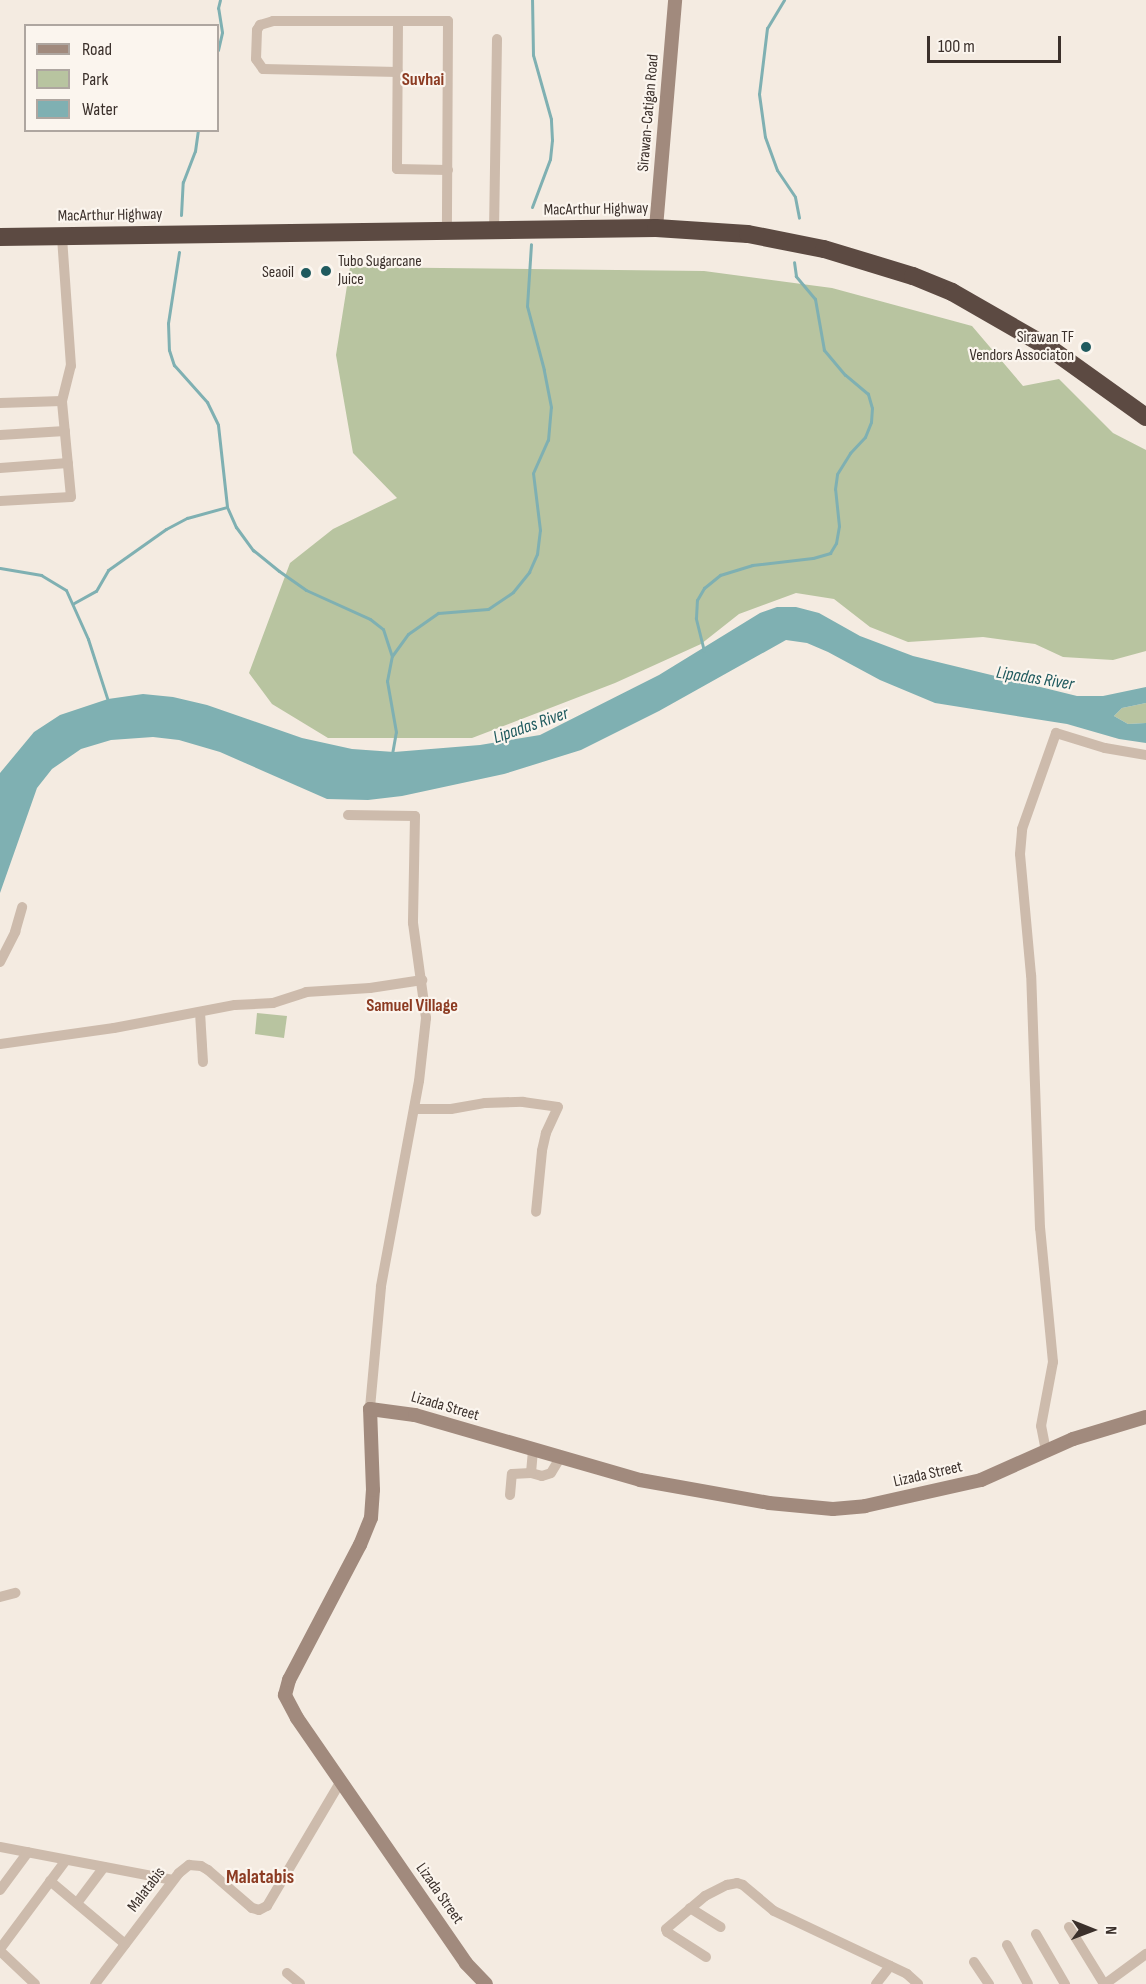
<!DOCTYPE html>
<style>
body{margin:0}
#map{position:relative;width:1146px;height:1984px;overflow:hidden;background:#f4ebe1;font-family:"Sofia Sans Condensed",sans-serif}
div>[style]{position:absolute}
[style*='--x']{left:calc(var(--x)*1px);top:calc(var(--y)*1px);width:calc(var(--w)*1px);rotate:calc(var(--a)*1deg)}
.green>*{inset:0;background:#b8c4a0}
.water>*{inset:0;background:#7fb0b2}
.stream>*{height:3px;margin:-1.5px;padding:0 1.5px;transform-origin:1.5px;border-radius:1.5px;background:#7fb0b2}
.street>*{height:10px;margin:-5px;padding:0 5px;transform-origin:5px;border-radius:5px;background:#cdbbac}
.secondary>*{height:14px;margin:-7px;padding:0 7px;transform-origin:7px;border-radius:7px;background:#a18a7d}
.highway>*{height:18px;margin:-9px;padding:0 9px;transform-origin:9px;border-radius:9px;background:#5c4a42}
.dots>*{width:16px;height:16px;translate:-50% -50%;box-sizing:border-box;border:3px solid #fbf5ee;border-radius:50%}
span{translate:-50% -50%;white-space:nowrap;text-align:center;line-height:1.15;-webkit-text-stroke:4.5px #fbf5ee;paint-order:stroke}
.street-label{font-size:16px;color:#3b302b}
.poi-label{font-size:16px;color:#3b302b}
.left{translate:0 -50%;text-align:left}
.right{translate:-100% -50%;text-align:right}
.neighbourhood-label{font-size:18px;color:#8c3b22;font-weight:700}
.water-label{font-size:18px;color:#1f5a5e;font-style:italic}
.quarter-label{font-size:20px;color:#8c3b22;font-weight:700}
.legend{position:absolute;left:24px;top:24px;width:195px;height:108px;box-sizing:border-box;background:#fbf5ee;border:2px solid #aea6a0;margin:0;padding:8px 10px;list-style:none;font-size:18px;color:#3b302b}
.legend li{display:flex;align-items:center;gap:12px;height:30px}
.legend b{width:30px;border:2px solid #aea6a0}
.north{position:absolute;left:1062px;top:1900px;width:60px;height:60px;-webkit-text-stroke:4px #fbf5ee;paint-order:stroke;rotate:91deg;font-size:16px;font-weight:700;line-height:24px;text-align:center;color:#3b302b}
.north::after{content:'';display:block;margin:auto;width:21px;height:27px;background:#3b302b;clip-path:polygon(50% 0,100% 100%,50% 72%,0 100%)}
.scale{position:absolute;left:927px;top:36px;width:134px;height:27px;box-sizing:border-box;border:3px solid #3b302b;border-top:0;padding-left:8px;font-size:18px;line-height:21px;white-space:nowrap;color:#3b302b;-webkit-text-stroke:4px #fbf5ee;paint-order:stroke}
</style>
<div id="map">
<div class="green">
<div style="clip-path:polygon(350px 267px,704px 271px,832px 288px,972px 326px,1023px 386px,1059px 379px,1113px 433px,1146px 450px,1146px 651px,1113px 660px,1063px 657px,1035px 644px,983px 637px,908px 642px,870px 627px,834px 599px,796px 593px,739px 614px,701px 644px,615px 683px,472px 738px,328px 738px,272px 704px,249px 673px,290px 563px,333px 529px,397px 498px,353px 453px,336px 355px)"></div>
<div style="clip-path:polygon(1146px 703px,1146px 723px,1128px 724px,1114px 716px,1122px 708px)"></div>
<div style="clip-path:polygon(257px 1013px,287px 1016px,284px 1038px,255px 1034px)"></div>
</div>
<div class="water">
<div style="clip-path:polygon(777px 607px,796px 607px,819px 613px,860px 636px,913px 656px,1077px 696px,1103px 696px,1146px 687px,1146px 703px,1122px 708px,1114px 716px,1128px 724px,1146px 723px,1146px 743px,1119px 739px,1067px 724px,935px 703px,880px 680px,828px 652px,807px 643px,786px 640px,659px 711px,581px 750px,504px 774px,402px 796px,368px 800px,327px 799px,220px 752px,179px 740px,153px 737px,111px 740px,81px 749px,52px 769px,37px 788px,0 893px,0 773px,34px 732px,60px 715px,108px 699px,143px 694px,173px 697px,207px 705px,302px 738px,352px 749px,394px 752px,480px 745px,540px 735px,659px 675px,760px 613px)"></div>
</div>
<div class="stream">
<div style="--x:784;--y:0;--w:33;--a:121"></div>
<div style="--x:767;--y:28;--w:66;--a:96.9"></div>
<div style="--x:759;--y:94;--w:43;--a:82.1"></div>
<div style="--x:765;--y:137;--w:35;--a:70"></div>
<div style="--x:777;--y:170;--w:32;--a:56"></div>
<div style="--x:795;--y:197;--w:21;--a:79"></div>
<div style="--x:218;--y:50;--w:18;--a:-77"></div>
<div style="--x:222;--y:32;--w:24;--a:-99"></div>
<div style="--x:218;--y:8;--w:8;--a:-76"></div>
<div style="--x:532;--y:207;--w:51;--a:-69.4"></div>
<div style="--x:550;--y:159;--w:19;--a:-84"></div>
<div style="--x:552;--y:140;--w:21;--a:-93"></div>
<div style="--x:551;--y:119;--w:66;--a:-105.7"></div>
<div style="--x:533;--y:55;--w:55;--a:-91"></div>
<div style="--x:181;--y:215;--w:33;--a:-87"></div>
<div style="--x:183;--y:182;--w:33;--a:-69"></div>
<div style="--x:195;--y:151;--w:21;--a:-82"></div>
<div style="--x:179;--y:252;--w:72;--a:98.8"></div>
<div style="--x:168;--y:323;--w:27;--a:88"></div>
<div style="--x:169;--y:350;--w:16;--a:72"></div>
<div style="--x:174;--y:365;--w:50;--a:48.3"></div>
<div style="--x:207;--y:402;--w:25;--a:64"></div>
<div style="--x:218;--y:425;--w:82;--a:83.7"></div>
<div style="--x:227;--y:507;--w:22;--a:66"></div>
<div style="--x:236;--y:527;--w:29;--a:54"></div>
<div style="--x:253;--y:550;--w:33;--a:39"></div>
<div style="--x:279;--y:571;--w:33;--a:35"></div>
<div style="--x:306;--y:590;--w:70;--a:24.4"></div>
<div style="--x:370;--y:619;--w:16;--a:38"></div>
<div style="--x:383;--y:629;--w:28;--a:72"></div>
<div style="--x:0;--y:568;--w:42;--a:9.7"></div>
<div style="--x:41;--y:575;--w:29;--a:31"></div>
<div style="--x:66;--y:590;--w:54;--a:65.8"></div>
<div style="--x:88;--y:639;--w:65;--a:72.1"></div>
<div style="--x:74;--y:603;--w:25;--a:-29"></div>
<div style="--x:96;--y:591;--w:24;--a:-60"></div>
<div style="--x:108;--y:570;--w:71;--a:-35.3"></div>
<div style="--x:166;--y:529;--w:24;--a:-28"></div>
<div style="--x:187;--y:518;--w:41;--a:-15.4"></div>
<div style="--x:704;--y:651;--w:34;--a:-104"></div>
<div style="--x:696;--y:618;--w:18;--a:-87"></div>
<div style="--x:697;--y:600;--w:14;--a:-60"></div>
<div style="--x:704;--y:588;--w:21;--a:-39"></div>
<div style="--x:720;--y:575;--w:34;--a:-17"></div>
<div style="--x:752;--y:565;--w:61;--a:-6.5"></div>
<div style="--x:813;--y:558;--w:18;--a:-16"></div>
<div style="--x:830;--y:553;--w:12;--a:-59"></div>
<div style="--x:836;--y:543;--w:17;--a:-80"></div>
<div style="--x:839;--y:526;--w:37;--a:-96"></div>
<div style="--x:835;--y:489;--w:15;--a:-82"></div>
<div style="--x:837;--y:474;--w:25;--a:-58"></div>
<div style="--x:850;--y:453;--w:22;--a:-47"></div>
<div style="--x:865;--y:437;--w:16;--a:-68"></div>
<div style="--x:871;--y:422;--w:14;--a:-86"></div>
<div style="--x:872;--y:408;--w:15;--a:-106"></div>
<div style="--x:868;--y:394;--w:30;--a:-140"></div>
<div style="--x:845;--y:375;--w:33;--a:-130"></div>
<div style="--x:824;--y:350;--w:52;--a:-100"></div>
<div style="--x:815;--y:299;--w:30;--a:-130"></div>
<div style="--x:796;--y:276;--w:14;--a:-98"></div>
<div style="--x:392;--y:754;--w:22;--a:-80"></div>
<div style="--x:396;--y:732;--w:52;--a:-100"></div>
<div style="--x:387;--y:681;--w:25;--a:-79"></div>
<div style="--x:392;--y:656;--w:27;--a:-54"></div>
<div style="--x:408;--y:634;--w:37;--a:-35"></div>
<div style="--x:438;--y:613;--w:50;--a:-4.6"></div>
<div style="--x:488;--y:609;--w:30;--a:-34"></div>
<div style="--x:513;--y:592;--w:26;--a:-51"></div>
<div style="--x:529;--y:572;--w:20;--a:-66"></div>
<div style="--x:537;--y:554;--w:24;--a:-83"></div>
<div style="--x:540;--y:530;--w:57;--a:-97"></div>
<div style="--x:533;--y:473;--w:36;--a:-66"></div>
<div style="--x:548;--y:440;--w:33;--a:-85"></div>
<div style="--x:551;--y:407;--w:38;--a:-101"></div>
<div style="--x:544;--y:370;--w:66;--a:-104.9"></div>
<div style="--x:527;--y:306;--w:62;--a:-86.3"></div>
</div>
<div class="street">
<div style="--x:398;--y:21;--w:148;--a:90.4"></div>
<div style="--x:397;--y:169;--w:51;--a:1.1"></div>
<div style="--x:398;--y:72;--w:135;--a:-178.7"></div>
<div style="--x:263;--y:69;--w:12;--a:-125"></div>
<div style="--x:256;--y:59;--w:29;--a:-88"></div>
<div style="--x:257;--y:30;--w:6;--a:-59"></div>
<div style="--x:260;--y:25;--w:14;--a:-17"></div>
<div style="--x:273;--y:21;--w:175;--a:0"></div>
<div style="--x:448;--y:21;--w:210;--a:90.3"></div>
<div style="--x:494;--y:231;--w:192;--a:-89.1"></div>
<div style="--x:0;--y:403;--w:62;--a:-1.8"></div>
<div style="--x:0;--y:435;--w:65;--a:-3.5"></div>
<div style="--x:0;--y:468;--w:68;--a:-4.2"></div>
<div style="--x:0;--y:501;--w:71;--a:-3.2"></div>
<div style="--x:71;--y:497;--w:96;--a:-95.4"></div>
<div style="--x:62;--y:401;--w:36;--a:-76"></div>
<div style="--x:71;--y:366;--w:129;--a:-94"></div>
<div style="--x:348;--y:815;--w:67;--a:0.9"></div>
<div style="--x:415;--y:816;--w:107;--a:91.1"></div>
<div style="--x:413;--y:923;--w:96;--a:82.2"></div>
<div style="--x:426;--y:1018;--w:63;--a:96.3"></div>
<div style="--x:419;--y:1081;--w:209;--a:100.5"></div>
<div style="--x:381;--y:1287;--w:122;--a:95.2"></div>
<div style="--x:0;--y:962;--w:34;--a:-63"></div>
<div style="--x:15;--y:932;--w:26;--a:-74"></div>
<div style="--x:200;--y:1012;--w:50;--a:86.6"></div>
<div style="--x:0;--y:1044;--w:115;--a:-8"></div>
<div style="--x:114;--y:1028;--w:123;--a:-10.8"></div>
<div style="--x:235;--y:1005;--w:38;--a:-3"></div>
<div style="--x:273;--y:1003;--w:35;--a:-18"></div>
<div style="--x:306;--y:992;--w:64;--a:-3.6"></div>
<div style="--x:370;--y:988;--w:53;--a:-8.7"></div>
<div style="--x:414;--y:1109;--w:37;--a:0"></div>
<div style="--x:451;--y:1109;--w:35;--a:-10"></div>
<div style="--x:485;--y:1103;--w:38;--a:-2"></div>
<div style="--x:523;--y:1102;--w:35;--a:8"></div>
<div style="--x:558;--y:1107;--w:29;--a:115"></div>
<div style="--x:546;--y:1133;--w:18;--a:103"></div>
<div style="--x:542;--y:1151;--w:61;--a:95.6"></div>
<div style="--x:1046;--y:1451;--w:25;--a:-101"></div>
<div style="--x:1041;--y:1426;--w:65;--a:-79.4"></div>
<div style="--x:1053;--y:1362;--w:135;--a:-95.5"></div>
<div style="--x:1040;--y:1228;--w:253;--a:-92"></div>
<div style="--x:1031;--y:975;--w:121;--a:-95.2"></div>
<div style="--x:1020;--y:854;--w:25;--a:-85"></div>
<div style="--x:1022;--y:829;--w:102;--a:-70.5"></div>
<div style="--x:1056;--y:733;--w:51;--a:17"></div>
<div style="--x:1105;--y:748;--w:42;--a:9.7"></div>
<div style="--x:531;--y:1473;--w:11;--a:15"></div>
<div style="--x:542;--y:1476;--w:9;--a:-18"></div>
<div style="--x:551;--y:1473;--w:17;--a:-59"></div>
<div style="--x:510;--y:1495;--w:21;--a:-85"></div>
<div style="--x:512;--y:1474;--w:19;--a:-3"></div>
<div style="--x:531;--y:1473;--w:23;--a:-85"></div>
<div style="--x:0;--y:1597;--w:16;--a:-15"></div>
<div style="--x:0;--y:1847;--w:176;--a:10.8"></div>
<div style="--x:50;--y:1881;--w:98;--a:40"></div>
<div style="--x:0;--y:1890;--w:47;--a:-53.6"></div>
<div style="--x:77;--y:1903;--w:45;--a:-53.1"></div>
<div style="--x:690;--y:1908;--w:36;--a:32"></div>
<div style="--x:1069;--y:1927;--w:67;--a:58.4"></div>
<div style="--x:1036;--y:1934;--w:58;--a:59.9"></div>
<div style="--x:1007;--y:1945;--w:44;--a:61.7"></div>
<div style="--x:0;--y:1949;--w:111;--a:-53.4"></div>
<div style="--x:0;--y:1951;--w:48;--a:43.3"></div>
<div style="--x:706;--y:1957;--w:46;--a:-147.3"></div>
<div style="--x:667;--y:1932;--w:3;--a:-108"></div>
<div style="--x:666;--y:1929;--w:51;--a:-40.2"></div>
<div style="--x:705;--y:1896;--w:25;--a:-27"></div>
<div style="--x:727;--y:1885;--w:10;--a:-11"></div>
<div style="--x:737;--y:1883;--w:6;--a:18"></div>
<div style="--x:743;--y:1885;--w:40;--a:40"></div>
<div style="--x:774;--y:1911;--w:147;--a:25.3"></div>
<div style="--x:907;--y:1974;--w:15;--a:42"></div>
<div style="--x:974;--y:1962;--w:27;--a:56"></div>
<div style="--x:287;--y:1973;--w:17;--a:40"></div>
<div style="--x:95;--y:1984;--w:139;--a:-52.9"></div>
<div style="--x:179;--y:1873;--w:13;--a:-39"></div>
<div style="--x:189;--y:1865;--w:12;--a:5"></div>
<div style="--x:201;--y:1866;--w:8;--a:30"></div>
<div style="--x:208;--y:1870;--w:58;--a:40.8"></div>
<div style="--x:252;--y:1908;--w:7;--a:16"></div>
<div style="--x:259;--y:1910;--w:9;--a:-27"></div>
<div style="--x:267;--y:1906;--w:145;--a:-59.4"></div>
<div style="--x:876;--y:1984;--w:23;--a:-52"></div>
<div style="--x:1105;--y:1984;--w:51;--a:-36.2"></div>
</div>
<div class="secondary">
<div style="--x:656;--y:228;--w:229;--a:-85.2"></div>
<div style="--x:486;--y:1984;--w:29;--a:-134"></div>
<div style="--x:466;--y:1963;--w:298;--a:-124.6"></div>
<div style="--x:297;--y:1718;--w:26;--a:-118"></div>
<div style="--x:285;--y:1695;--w:16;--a:-75"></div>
<div style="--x:289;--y:1680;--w:153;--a:-62.3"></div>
<div style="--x:360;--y:1545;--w:29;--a:-68"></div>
<div style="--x:371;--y:1518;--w:28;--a:-86"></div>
<div style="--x:373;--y:1490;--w:81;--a:-92.1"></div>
<div style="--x:370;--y:1409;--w:45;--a:7.6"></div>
<div style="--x:415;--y:1415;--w:234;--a:16.1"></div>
<div style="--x:640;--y:1480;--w:131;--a:10.1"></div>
<div style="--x:769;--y:1503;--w:64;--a:5.4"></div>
<div style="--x:833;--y:1509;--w:32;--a:-5"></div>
<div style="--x:865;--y:1506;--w:119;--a:-12.6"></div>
<div style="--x:981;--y:1480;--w:101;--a:-24"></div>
<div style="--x:1073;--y:1439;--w:76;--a:-16.8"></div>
</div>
<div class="highway">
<div style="--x:0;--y:237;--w:656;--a:-0.79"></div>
<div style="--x:656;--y:228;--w:92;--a:3.7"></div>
<div style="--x:748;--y:234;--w:77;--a:11.2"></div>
<div style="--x:824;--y:249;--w:93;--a:16.9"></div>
<div style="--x:913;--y:276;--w:42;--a:22.3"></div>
<div style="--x:952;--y:292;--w:114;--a:29.9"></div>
<div style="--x:1051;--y:349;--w:117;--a:35.6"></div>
</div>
<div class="dots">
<div style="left:326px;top:271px;background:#1f5a5e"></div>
<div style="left:306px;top:273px;background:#1f5a5e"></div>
<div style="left:1086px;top:347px;background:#1f5a5e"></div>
</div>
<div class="street-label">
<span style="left:649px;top:113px;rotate:-85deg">Sirawan-Catigan Road</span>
<span style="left:596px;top:210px;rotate:-1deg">MacArthur Highway</span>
<span style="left:110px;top:216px;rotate:-1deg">MacArthur Highway</span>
<span style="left:445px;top:1407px;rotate:16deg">Lizada Street</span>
<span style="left:928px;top:1475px;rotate:-13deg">Lizada Street</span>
<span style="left:147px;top:1890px;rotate:-53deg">Malatabis</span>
<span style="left:439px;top:1894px;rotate:55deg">Lizada Street</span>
</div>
<div class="poi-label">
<span class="left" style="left:338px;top:271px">Tubo Sugarcane<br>Juice</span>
<span class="right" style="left:294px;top:273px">Seaoil</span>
<span class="right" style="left:1074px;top:347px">Sirawan TF<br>Vendors Associaton</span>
</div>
<div class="neighbourhood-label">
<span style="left:423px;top:80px">Suvhai</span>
<span style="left:412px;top:1006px">Samuel Village</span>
</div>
<div class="water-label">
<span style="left:1035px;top:679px;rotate:9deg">Lipadas River</span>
<span style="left:531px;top:726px;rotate:-19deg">Lipadas River</span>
</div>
<div class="quarter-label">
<span style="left:260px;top:1877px">Malatabis</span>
</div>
<ul class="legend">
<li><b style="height:8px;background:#a18a7d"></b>Road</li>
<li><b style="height:16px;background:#b8c4a0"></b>Park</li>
<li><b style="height:16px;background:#7fb0b2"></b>Water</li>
</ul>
<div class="north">N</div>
<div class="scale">100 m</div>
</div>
